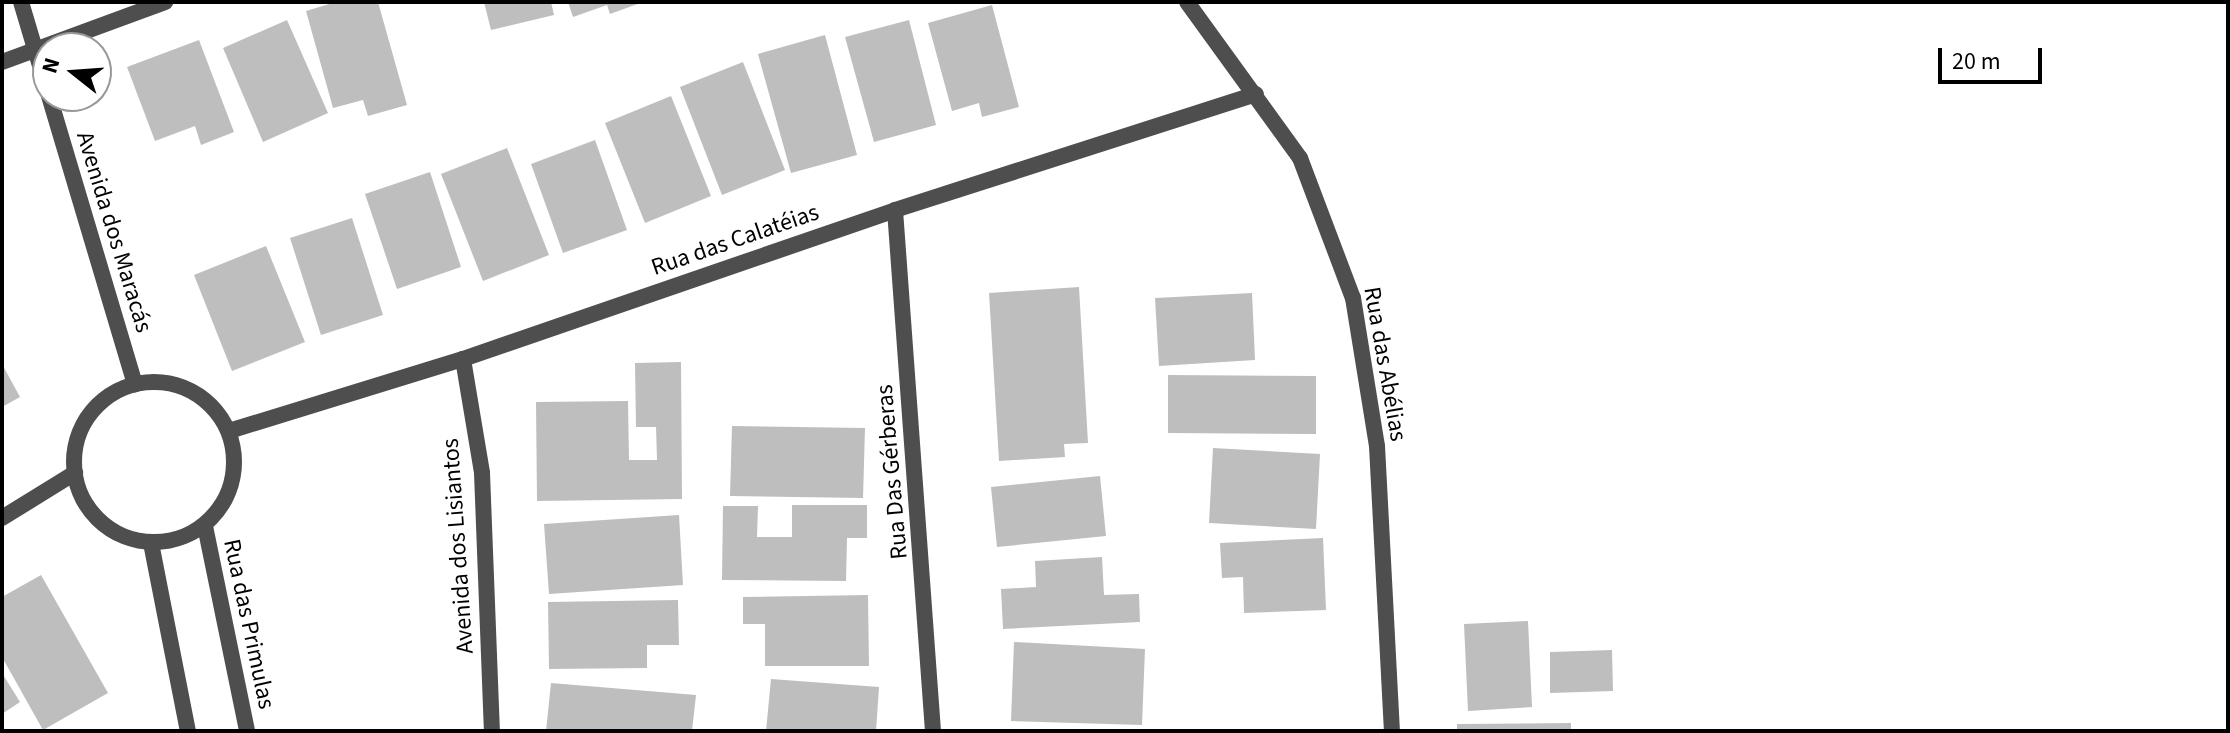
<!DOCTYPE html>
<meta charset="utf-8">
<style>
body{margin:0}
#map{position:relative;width:2230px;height:733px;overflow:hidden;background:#fff;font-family:"Source Sans 3",sans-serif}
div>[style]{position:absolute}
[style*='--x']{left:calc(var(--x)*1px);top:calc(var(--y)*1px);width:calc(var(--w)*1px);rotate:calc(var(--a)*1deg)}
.building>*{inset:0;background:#bebebe}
.minor>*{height:16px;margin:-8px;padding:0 8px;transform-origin:8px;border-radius:8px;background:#4e4e4e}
.minor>.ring{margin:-8px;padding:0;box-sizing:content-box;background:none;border:16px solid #4e4e4e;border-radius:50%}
span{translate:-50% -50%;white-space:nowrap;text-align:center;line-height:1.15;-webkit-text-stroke:8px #fff;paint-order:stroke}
.street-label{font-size:24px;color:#000}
.frame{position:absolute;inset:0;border:4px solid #000;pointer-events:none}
.north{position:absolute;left:32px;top:32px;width:80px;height:80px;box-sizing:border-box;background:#fff;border:2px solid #999;border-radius:50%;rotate:287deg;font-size:22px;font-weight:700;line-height:32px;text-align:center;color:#000}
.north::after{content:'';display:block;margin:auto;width:28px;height:36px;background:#000;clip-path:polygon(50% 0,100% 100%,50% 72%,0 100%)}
.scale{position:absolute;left:1938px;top:48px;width:104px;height:36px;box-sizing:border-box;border:4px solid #000;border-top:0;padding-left:10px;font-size:24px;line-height:28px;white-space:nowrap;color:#000;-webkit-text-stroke:6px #fff;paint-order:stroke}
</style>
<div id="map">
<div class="building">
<div style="clip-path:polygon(336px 2px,378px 2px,407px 105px,368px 116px,363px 100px,333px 108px,306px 11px)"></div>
<div style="clip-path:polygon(484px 2px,551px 2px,554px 15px,491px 30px)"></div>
<div style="clip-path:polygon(568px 2px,643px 2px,610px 14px,607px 5px,573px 17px)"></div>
<div style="clip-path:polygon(992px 5px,1019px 107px,982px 117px,979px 103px,952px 111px,928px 23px)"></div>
<div style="clip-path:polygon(287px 20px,328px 113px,263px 142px,223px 48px)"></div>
<div style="clip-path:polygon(909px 20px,936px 125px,874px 142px,845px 37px)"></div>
<div style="clip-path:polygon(825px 35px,857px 155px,791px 173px,758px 54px)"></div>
<div style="clip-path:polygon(199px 40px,234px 132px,201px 145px,195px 126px,155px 141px,127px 67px)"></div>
<div style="clip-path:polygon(743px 62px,785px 170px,722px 195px,680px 87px)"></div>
<div style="clip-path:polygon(671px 96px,711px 196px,645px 223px,605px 123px)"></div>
<div style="clip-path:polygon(595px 140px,627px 230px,563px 253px,531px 164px)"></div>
<div style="clip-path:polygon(507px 148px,549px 255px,483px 281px,441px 174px)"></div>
<div style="clip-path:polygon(430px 172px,461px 267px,397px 289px,365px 194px)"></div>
<div style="clip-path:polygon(352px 218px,383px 315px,321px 335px,290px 238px)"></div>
<div style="clip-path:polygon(266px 246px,305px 342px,232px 371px,194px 275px)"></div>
<div style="clip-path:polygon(1079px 287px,1088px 443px,1064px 444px,1065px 457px,999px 461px,989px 293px)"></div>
<div style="clip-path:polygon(1252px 293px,1255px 360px,1159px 366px,1155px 298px)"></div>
<div style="clip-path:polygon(681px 362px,682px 499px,537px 501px,536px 402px,628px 401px,629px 460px,657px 460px,656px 427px,636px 427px,635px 363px)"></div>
<div style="clip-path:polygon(2px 364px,20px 397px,2px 407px)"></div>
<div style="clip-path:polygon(1168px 375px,1316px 376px,1316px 434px,1168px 433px)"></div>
<div style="clip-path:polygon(732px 426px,865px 428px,863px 498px,730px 496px)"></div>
<div style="clip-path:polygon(1213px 448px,1320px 454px,1316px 529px,1209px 523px)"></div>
<div style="clip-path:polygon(1100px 476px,1106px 536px,997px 547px,991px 487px)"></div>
<div style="clip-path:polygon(792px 505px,867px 505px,867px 538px,847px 538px,846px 581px,722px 580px,723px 506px,758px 506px,757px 537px,792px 537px)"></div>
<div style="clip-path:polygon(679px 515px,683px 585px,549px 594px,544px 524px)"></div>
<div style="clip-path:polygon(1323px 538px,1326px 610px,1244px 613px,1243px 577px,1222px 578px,1220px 543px)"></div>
<div style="clip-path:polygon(1102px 557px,1104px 595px,1139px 594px,1140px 622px,1003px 629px,1001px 589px,1036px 587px,1035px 561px)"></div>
<div style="clip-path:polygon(41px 575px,108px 693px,43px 730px,2px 657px,2px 597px)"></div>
<div style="clip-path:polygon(868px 595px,869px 666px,765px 666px,765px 624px,743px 624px,743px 597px)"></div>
<div style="clip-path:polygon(678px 600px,679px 645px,647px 645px,647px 668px,549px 669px,548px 602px)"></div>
<div style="clip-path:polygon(1528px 621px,1532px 707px,1468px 711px,1464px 624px)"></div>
<div style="clip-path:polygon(1014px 642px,1145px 649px,1142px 725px,1011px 721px)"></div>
<div style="clip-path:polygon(1612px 650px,1613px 691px,1550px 693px,1550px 652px)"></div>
<div style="clip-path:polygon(2px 673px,20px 702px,2px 714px)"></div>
<div style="clip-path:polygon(771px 679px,879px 687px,876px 731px,766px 731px)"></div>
<div style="clip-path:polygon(551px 683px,696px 695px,692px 731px,546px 731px)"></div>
<div style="clip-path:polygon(1571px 723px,1571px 731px,1457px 731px,1457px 724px)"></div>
</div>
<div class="minor">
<div style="--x:21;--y:2;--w:399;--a:73.4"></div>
<div style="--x:1187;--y:2;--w:193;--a:54.1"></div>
<div style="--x:1300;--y:158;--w:150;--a:69.3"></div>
<div style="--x:1353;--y:298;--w:150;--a:80.8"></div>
<div style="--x:1377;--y:446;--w:285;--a:87"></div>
<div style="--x:2;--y:62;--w:174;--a:-20.2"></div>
<div style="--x:895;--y:210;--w:522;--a:85.83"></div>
<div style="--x:463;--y:359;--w:116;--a:80.5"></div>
<div style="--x:482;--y:473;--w:258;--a:87.8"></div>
<div class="ring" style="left:74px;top:382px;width:144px;height:144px"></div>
<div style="--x:229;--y:431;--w:245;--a:-17.1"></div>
<div style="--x:463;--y:359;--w:457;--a:-19"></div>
<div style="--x:895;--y:210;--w:379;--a:-17.8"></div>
<div style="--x:2;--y:518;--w:86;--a:-31.7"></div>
<div style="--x:205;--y:526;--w:209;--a:78.4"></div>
<div style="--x:151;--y:543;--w:192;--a:78.9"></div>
</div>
<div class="street-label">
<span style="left:114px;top:232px;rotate:73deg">Avenida dos Maracás</span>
<span style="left:735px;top:240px;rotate:-19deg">Rua das Calatéias</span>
<span style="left:1385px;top:364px;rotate:80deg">Rua das Abélias</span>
<span style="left:892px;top:472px;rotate:-95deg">Rua Das Gérberas</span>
<span style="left:458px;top:546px;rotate:-94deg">Avenida dos Lisiantos</span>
<span style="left:249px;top:624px;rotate:78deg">Rua das Primulas</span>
</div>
<div class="frame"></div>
<div class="north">N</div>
<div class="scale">20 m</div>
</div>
